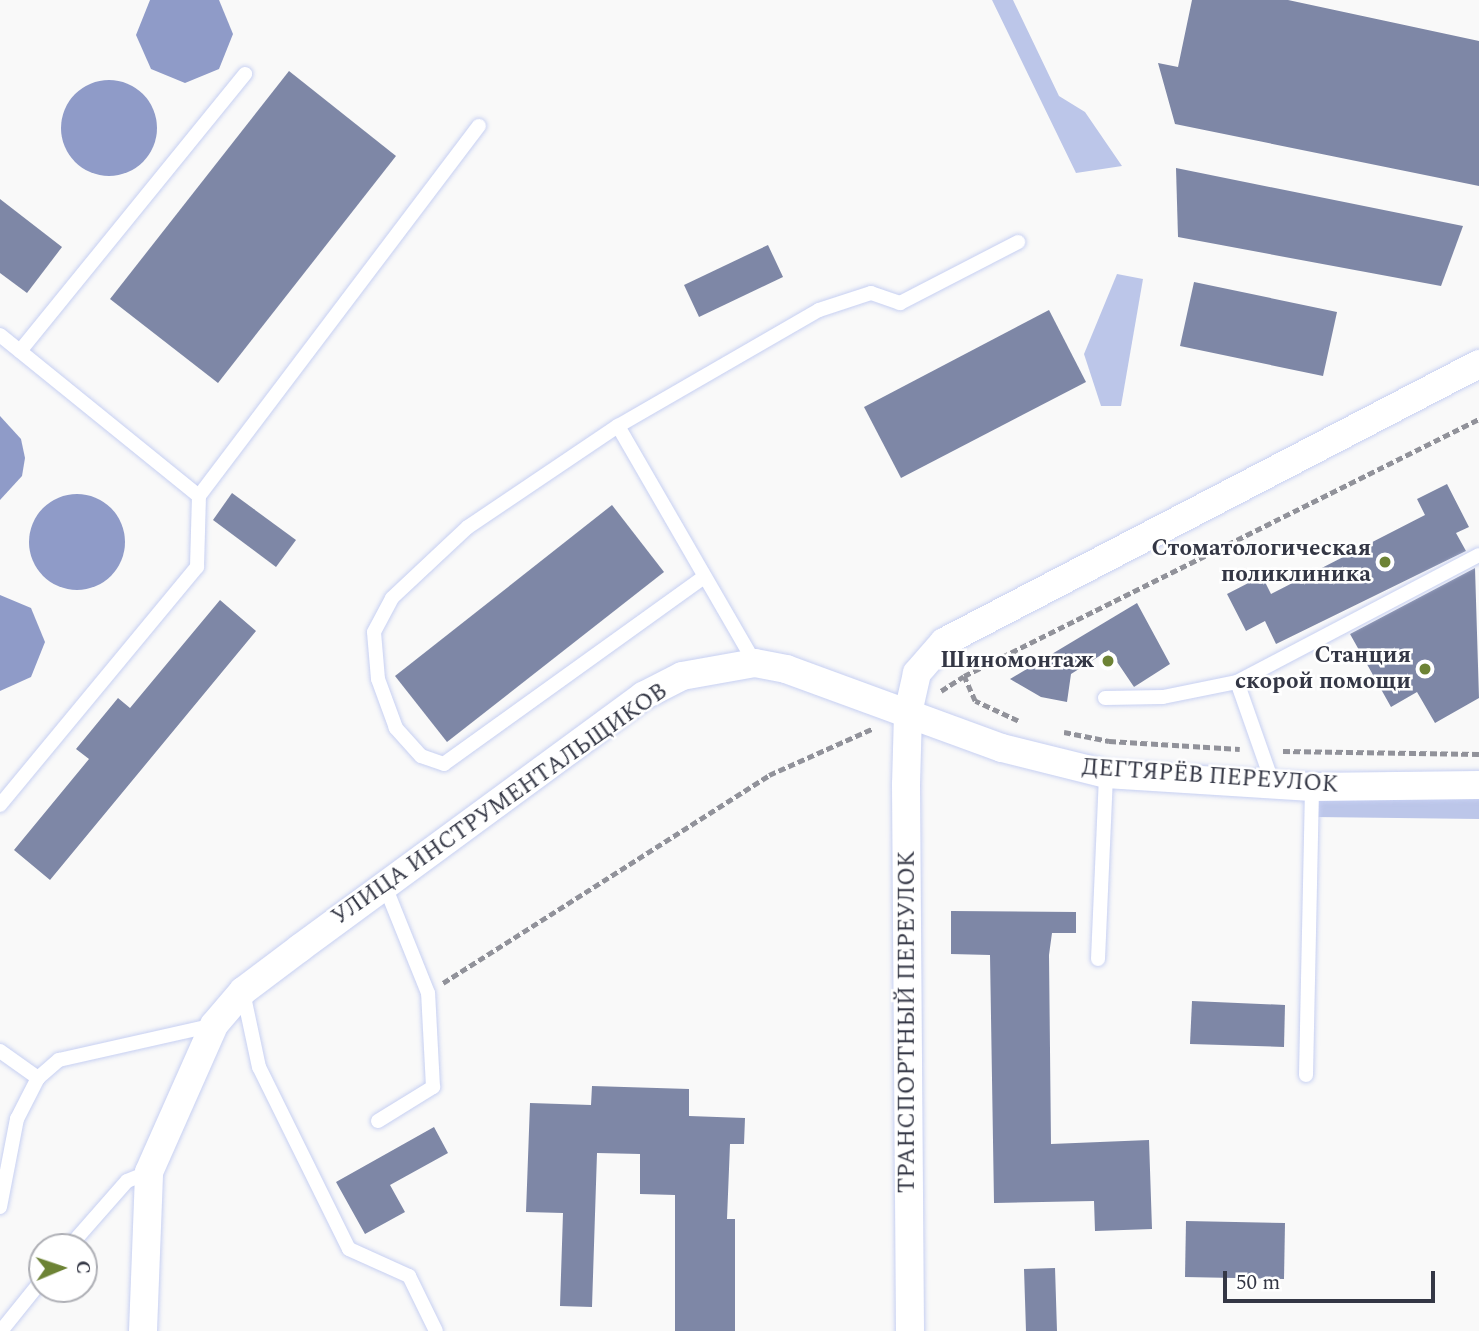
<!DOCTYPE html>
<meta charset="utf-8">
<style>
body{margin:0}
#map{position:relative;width:1479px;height:1331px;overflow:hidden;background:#f9f9f9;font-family:Spectral,serif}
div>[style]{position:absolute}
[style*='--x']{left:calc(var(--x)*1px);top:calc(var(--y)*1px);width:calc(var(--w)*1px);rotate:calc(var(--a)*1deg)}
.green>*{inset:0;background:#bcc6e9}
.water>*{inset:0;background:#8f9bc8}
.round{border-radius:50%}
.building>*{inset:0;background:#7e87a6}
.path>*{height:4.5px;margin-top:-2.25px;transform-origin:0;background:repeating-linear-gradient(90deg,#91929a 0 7px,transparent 0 10.5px)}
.roads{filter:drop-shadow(0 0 2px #c7d0f2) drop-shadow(0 0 2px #c7d0f2)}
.lane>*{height:14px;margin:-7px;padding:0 7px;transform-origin:7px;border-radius:7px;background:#fff}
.street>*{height:28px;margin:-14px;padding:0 14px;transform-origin:14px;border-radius:14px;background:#fff}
.dots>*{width:19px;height:19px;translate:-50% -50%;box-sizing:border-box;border:4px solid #fff;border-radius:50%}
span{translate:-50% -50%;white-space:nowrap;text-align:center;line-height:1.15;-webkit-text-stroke:5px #fff;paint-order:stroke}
.poi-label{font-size:23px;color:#343745;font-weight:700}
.right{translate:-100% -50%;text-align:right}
.street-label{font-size:23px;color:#343745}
.north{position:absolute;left:28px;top:1233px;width:70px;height:70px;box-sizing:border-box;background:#fff;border:2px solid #aeafb5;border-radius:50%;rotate:88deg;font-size:19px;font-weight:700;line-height:28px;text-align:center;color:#343745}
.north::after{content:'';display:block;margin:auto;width:24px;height:32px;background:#6d8335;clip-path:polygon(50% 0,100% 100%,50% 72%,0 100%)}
.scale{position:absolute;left:1223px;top:1271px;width:212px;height:32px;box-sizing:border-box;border:4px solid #343745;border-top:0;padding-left:9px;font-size:21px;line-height:24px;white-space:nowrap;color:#343745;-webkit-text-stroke:5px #fff;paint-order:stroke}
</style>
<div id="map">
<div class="green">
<div style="clip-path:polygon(992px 0,1013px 0,1059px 96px,1085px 112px,1122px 166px,1076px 173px)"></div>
<div style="clip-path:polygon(1117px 274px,1143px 279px,1121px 406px,1101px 406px,1084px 354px)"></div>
<div style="clip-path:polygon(1479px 788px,1479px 819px,1316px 817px,1318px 789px)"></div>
</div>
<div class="water">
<div style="clip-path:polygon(150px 0,219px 0,233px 34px,219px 69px,185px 83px,151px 69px,136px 35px)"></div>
<div class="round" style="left:61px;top:80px;width:96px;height:96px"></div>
<div style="clip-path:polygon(0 416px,21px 439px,25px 458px,22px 476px,0 500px)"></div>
<div class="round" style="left:29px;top:494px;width:96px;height:96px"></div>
<div style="clip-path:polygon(0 595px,31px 608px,45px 642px,31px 677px,0 691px)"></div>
</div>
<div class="building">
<div style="clip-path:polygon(1192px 0,1288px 0,1479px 41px,1479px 186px,1175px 124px,1158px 63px,1178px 67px)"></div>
<div style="clip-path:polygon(289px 71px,396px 156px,218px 383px,110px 299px)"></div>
<div style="clip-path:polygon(1176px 168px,1463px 226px,1441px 286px,1178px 237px)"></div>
<div style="clip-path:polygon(0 199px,62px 247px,27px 293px,0 273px)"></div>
<div style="clip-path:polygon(768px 245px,783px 277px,699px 317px,684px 285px)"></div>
<div style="clip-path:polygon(1194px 282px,1337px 312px,1323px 376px,1180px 346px)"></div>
<div style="clip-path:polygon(1049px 310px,1086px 382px,901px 478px,864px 407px)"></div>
<div style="clip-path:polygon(1447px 484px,1469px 527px,1456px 533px,1466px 551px,1276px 644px,1265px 621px,1246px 631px,1227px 594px,1262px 576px,1271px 594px,1425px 515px,1417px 499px)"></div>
<div style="clip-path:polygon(232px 493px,296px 540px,276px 567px,213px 520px)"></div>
<div style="clip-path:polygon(612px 505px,664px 572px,447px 742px,395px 676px)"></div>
<div style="clip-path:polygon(1475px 568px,1479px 698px,1435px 723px,1417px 692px,1391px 707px,1350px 634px)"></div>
<div style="clip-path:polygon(220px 600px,256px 631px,50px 880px,14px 850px,89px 759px,76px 749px,118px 698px,130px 708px)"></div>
<div style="clip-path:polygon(1137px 603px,1170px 664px,1134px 687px,1109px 650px,1071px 674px,1067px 702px,1041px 697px,1010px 679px)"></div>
<div style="clip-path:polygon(951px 911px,1076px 912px,1076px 933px,1052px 933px,1049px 955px,1051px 1144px,1149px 1140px,1152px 1229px,1095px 1231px,1094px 1201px,994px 1203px,990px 955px,951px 954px)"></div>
<div style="clip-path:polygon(1192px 1001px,1285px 1005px,1284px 1047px,1190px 1044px)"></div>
<div style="clip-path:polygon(592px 1086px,689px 1089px,689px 1116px,745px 1118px,744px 1144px,730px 1144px,727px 1219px,735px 1219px,735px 1331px,675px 1331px,675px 1195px,640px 1194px,640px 1154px,597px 1153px,592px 1307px,560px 1306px,563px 1213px,526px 1212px,530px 1103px,591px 1105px)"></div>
<div style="clip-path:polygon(434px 1127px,448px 1153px,390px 1185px,405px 1212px,365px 1234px,336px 1182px)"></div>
<div style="clip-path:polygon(1186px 1221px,1285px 1223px,1284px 1279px,1185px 1277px)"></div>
<div style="clip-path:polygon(1055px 1268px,1057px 1331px,1026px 1331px,1024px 1269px)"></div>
</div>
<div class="path">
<div style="--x:941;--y:691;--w:27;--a:-33"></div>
<div style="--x:1018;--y:721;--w:47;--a:-155.1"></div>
<div style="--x:975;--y:701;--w:27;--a:-114"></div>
<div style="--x:964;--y:676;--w:576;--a:-26.52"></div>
<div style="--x:1064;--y:732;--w:46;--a:11.3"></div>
<div style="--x:1109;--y:741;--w:131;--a:3.5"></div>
<div style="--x:1283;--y:751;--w:196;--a:0.9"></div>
<div style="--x:443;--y:983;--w:387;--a:-32.5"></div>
<div style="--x:769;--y:775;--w:113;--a:-24.1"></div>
</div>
<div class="roads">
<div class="lane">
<div style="--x:0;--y:335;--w:256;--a:39"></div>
<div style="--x:20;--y:351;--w:357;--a:-50.9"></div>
<div style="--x:618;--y:426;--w:274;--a:60"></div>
<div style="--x:704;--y:577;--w:320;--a:144.3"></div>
<div style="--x:444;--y:764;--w:24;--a:-161"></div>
<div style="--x:421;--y:756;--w:38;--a:-132"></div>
<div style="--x:396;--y:728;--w:52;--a:-110.2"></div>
<div style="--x:378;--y:679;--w:47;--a:-94.9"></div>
<div style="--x:374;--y:632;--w:38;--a:-62"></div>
<div style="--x:392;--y:598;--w:104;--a:-43.1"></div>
<div style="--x:468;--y:527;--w:181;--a:-34"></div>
<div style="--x:618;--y:426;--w:232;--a:-30"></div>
<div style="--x:819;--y:310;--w:55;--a:-18.1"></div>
<div style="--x:871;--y:293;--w:31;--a:19"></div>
<div style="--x:900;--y:303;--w:133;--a:-27.3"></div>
<div style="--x:1105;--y:698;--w:58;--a:-1"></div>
<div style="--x:1163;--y:697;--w:76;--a:-11.5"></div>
<div style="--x:1273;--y:784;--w:108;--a:-109.4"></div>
<div style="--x:1237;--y:682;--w:273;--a:-27.7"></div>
<div style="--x:0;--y:805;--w:309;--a:-50.4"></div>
<div style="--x:197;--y:567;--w:71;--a:-88.4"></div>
<div style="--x:199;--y:496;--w:464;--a:-52.9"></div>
<div style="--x:1098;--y:959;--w:185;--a:-87.5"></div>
<div style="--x:243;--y:992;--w:77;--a:78"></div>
<div style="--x:259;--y:1067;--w:203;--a:63.7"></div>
<div style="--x:349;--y:1249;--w:66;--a:24.2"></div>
<div style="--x:409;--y:1276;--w:61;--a:63.9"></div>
<div style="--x:0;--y:1051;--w:47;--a:35.4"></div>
<div style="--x:1306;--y:1075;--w:288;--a:-88.8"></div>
<div style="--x:378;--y:1121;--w:65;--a:-31.7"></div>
<div style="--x:433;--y:1087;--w:94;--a:-93"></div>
<div style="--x:428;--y:993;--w:115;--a:-111.9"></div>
<div style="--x:0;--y:1207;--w:90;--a:-79.1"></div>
<div style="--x:17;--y:1119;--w:46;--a:-62.9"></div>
<div style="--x:38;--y:1078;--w:28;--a:-41"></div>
<div style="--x:59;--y:1060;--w:159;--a:-12.7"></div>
<div style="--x:69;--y:1247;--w:88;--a:-48.7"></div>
<div style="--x:127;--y:1181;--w:24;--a:-22"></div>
<div style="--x:1;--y:1331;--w:65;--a:-51.2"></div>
</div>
<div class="street">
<div style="--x:143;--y:1331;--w:159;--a:-87.8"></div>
<div style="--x:149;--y:1172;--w:161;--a:-66.1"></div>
<div style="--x:214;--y:1025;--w:45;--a:-49.5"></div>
<div style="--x:243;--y:991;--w:71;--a:-37"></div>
<div style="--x:300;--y:948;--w:426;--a:-36.3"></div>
<div style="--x:643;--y:696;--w:44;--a:-27.1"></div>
<div style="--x:682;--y:676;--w:74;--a:-10.1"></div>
<div style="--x:755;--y:663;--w:32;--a:11"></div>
<div style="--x:786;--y:669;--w:230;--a:20.1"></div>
<div style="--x:1002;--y:748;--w:107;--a:14"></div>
<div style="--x:1106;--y:774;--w:206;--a:3.6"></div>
<div style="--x:1312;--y:787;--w:167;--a:-0.7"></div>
<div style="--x:910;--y:1331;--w:546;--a:-90.42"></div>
<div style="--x:906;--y:785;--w:72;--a:-88.4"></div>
<div style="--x:908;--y:713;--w:41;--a:-77.3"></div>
<div style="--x:917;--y:673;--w:41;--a:-48.9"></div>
<div style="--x:944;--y:642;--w:603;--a:-27.46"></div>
</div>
</div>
<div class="dots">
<div style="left:1385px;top:562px;background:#6d8335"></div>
<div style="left:1108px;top:661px;background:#6d8335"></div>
<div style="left:1425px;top:669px;background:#6d8335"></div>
</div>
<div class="poi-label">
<span class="right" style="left:1371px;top:562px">Стоматологическая<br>поликлиника</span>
<span class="right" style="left:1411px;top:669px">Станция<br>скорой помощи</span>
<span class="right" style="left:1094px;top:661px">Шиномонтаж</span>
</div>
<div class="street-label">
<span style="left:1210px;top:777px;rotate:4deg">ДЕГТЯРЁВ ПЕРЕУЛОК</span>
<span style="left:500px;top:805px;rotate:-35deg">УЛИЦА ИНСТРУМЕНТАЛЬЩИКОВ</span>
<span style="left:908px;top:1022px;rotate:-90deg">ТРАНСПОРТНЫЙ ПЕРЕУЛОК</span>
</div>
<div class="north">С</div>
<div class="scale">50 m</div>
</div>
